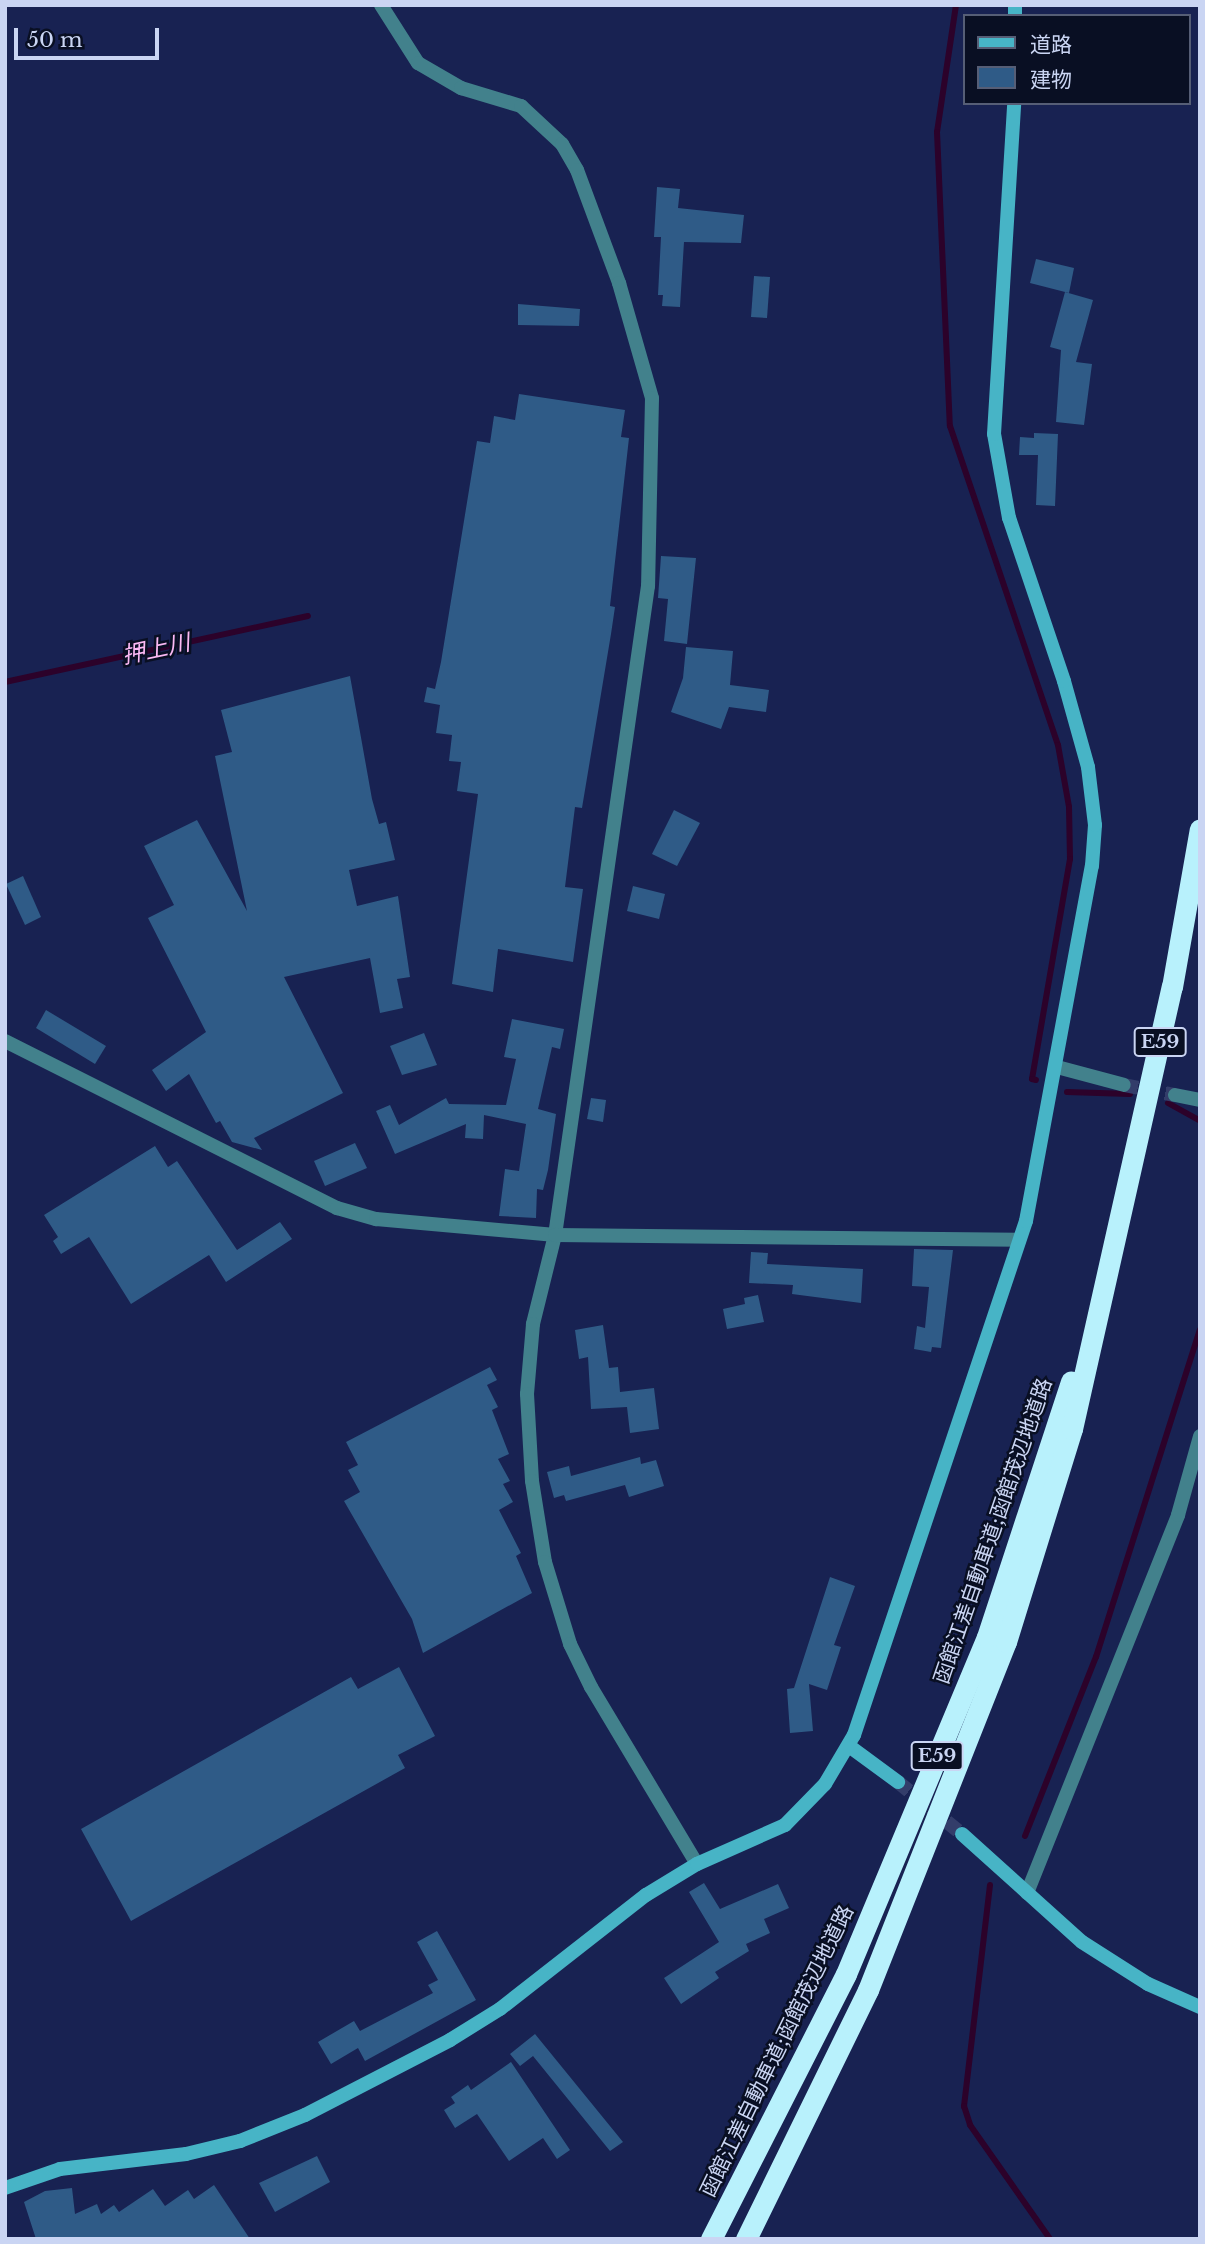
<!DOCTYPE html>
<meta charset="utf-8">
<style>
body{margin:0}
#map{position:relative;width:1205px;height:2244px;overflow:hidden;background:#182252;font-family:"Libre Baskerville","Noto Sans JP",serif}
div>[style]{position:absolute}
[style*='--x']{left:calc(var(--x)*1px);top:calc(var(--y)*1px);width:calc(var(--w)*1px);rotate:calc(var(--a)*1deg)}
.stream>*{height:6px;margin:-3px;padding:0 3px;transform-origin:3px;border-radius:3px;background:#2c022a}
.building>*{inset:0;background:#2f5b87}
.street-tunnel>*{height:14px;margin-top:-7px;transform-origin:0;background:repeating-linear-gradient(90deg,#333d6a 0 14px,transparent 0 21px)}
.secondary-tunnel>*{height:14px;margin-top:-7px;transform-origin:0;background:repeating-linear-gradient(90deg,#333d6a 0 14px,transparent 0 21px)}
.street>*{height:14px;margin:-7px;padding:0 7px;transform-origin:7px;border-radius:7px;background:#42818c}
.secondary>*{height:14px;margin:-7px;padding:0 7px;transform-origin:7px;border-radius:7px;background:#47b4c6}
.highway>*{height:21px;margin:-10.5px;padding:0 10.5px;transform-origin:10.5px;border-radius:10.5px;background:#b8f1fc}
span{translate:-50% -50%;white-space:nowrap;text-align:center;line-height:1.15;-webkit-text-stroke:5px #090f23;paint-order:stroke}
.shield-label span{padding:2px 5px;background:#090f23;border:2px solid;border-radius:5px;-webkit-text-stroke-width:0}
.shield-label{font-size:19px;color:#cad5f3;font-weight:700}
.street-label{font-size:21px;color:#cad5f3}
.water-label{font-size:23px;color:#fbb9f4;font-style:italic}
.frame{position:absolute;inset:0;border:7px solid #cad5f3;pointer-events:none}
.legend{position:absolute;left:963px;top:14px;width:228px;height:91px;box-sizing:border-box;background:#090f23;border:2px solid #565e76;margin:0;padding:9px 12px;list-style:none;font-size:21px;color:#cad5f3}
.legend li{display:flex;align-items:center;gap:14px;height:35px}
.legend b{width:35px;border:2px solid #565e76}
.scale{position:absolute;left:14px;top:28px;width:145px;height:32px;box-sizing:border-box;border:4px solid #cad5f3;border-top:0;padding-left:9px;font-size:21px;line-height:24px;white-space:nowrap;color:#cad5f3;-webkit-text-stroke:5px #090f23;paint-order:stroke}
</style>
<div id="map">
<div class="stream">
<div style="--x:956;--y:5;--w:128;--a:98.5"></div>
<div style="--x:937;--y:132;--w:294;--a:87.5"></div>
<div style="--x:950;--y:426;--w:337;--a:71.3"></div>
<div style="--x:1058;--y:745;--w:63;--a:79.9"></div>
<div style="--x:1069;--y:807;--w:52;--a:88.9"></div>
<div style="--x:1070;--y:859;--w:223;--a:99.8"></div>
<div style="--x:1032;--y:1079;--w:4;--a:14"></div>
<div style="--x:5;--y:682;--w:310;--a:-12.3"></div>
<div style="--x:1067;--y:1092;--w:63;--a:1.8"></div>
<div style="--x:1168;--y:1103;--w:37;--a:29"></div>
<div style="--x:1025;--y:1836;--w:193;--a:-68.4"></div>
<div style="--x:1096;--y:1657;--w:343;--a:-72.4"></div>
<div style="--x:990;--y:1885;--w:223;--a:96.7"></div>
<div style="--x:964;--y:2106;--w:20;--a:72"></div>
<div style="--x:970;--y:2125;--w:139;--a:54.9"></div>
</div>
<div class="building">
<div style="clip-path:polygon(657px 187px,680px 189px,678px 208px,744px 215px,741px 243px,684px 242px,680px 307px,662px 306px,663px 295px,658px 295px,661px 237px,654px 237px)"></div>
<div style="clip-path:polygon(1036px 259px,1074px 268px,1069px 293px,1030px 283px)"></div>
<div style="clip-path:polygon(754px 276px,770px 277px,767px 318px,751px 317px)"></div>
<div style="clip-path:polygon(1065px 292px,1093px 300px,1076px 362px,1092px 364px,1084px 425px,1056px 422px,1061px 350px,1050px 347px)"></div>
<div style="clip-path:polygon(518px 304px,580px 309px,579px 326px,518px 325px)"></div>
<div style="clip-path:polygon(519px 394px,625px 410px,621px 437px,629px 438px,610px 606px,615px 607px,611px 634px,582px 808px,575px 807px,565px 887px,583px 889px,573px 962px,498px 949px,493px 992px,452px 984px,478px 794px,457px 791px,461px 762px,449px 761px,452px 735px,436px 733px,440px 705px,424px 702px,427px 687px,435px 689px,441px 662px,477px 441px,490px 443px,494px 416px,515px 420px)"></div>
<div style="clip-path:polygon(1034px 433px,1058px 434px,1055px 506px,1036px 505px,1038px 455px,1019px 455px,1020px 437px,1034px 438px)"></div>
<div style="clip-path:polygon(661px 556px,696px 558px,687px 644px,664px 641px,668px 599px,658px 598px)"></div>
<div style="clip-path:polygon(686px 647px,733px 651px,730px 685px,769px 690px,766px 712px,729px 707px,721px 729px,671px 712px,683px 678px)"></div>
<div style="clip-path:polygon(350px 676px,372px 799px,379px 824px,386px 822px,395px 860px,349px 870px,357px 906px,398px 896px,410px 977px,397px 979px,403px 1008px,380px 1013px,370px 958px,284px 977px,343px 1093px,254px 1138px,262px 1150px,232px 1142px,220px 1121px,216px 1123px,189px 1074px,166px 1091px,152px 1070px,206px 1032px,148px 918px,174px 905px,144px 846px,197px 820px,247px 911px,215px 756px,232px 752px,221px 710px)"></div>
<div style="clip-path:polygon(674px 810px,700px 823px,677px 866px,652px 854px)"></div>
<div style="clip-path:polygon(23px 876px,41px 917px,25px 925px,6px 884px)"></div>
<div style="clip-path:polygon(633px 886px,665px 894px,659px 919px,627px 911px)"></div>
<div style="clip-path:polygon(46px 1010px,106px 1046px,95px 1064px,36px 1028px)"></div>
<div style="clip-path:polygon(512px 1019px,564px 1029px,560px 1049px,552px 1047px,538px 1109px,556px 1114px,548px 1170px,543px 1190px,537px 1189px,536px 1218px,499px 1216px,505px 1169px,519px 1171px,526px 1124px,484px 1115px,483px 1139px,465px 1138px,466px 1124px,395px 1154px,376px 1111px,390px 1105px,399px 1125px,446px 1098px,449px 1104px,506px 1105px,516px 1059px,504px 1057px)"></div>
<div style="clip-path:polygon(424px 1033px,437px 1065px,402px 1075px,390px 1046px)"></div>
<div style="clip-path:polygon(591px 1098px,606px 1100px,603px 1122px,587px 1119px)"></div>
<div style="clip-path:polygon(355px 1143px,367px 1168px,325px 1186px,314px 1161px)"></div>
<div style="clip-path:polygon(155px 1146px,168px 1167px,177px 1161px,237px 1250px,280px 1222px,292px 1239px,226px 1282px,209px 1255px,131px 1304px,89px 1237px,61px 1254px,53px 1241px,58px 1237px,44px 1215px)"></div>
<div style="clip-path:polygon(914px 1249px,953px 1250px,941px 1348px,932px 1347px,931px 1352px,914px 1349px,917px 1326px,925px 1328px,929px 1287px,912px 1286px)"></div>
<div style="clip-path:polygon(751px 1252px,768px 1253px,767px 1264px,863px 1269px,861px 1303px,792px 1294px,793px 1285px,749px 1283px)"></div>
<div style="clip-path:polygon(758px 1295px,764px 1322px,727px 1329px,723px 1309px,745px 1304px,744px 1298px)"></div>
<div style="clip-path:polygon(603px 1325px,609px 1368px,618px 1367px,620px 1392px,654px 1388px,659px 1429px,630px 1433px,627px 1407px,591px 1409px,588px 1357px,579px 1359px,575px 1330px)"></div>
<div style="clip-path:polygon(490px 1367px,497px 1380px,487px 1385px,498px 1407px,492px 1410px,509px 1454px,498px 1459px,510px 1481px,503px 1484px,513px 1502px,499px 1510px,521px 1553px,516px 1556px,532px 1593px,423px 1653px,412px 1619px,344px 1501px,360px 1492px,348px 1470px,358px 1465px,346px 1442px)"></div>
<div style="clip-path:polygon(640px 1457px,641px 1464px,656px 1460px,664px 1486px,629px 1497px,625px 1485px,566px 1501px,564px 1495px,554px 1498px,547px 1472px,569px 1466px,571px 1476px)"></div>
<div style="clip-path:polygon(830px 1577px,855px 1586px,834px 1645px,841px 1647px,827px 1690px,809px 1684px,813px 1731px,790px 1733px,787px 1689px,794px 1688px)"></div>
<div style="clip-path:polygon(399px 1667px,435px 1736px,398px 1755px,405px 1768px,131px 1921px,81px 1829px,351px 1677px,358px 1689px)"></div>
<div style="clip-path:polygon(704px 1883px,720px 1909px,778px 1884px,789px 1908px,764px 1919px,770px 1933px,746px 1944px,749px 1951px,715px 1972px,719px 1978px,681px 2004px,664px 1978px,719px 1942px,689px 1892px)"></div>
<div style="clip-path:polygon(437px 1931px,476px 2000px,365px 2061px,358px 2048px,331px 2064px,318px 2042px,354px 2021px,360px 2031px,433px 1993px,428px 1985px,438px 1980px,417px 1942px)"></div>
<div style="clip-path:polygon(535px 2034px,623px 2142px,610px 2151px,533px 2056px,520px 2066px,510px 2054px)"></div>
<div style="clip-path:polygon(511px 2062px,570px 2150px,557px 2159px,543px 2138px,509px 2161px,477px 2114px,455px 2128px,444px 2110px,455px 2103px,451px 2097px,468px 2085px,471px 2090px)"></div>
<div style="clip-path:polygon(317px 2156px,330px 2182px,275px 2212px,259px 2183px)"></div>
<div style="clip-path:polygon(214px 2185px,250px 2239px,36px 2239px,24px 2202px,45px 2191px,72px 2188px,75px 2214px,97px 2204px,101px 2214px,114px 2205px,119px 2212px,153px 2189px,165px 2206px,188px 2190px,194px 2199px)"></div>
</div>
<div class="street-tunnel">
<div style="--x:1124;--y:1085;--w:52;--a:11.1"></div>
</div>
<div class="secondary-tunnel">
<div style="--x:898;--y:1782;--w:82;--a:39.1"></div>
</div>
<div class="street">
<div style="--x:381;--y:5;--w:69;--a:57.5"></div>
<div style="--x:418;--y:63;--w:50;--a:30.2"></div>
<div style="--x:461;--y:88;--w:63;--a:16.7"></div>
<div style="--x:521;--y:106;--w:56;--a:42.8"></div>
<div style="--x:562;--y:144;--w:30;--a:60"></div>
<div style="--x:577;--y:170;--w:121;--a:69.6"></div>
<div style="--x:619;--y:283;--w:120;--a:74"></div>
<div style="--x:652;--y:398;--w:188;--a:91.2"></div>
<div style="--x:648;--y:586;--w:656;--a:98.15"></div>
<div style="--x:555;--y:1235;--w:92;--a:103.9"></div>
<div style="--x:533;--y:1324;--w:70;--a:94.9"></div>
<div style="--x:527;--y:1394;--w:87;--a:86.7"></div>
<div style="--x:532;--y:1481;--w:82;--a:80.9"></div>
<div style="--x:545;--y:1562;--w:86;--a:73"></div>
<div style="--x:570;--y:1644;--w:48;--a:64"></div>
<div style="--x:591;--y:1687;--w:206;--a:59.1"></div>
<div style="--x:5;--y:1041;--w:372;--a:26.7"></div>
<div style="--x:337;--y:1208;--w:41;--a:15.8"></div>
<div style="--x:376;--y:1219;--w:180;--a:5.1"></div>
<div style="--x:555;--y:1235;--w:464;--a:0.6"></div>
<div style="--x:1057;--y:1067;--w:69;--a:15"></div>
<div style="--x:1175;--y:1095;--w:25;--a:11"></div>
<div style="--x:1027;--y:1893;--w:407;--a:-68.2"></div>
<div style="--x:1178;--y:1515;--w:82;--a:-74.4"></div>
</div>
<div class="secondary">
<div style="--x:1015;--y:16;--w:11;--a:-90"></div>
<div style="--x:849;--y:1746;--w:61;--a:36.3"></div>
<div style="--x:962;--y:1834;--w:161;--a:42"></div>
<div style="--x:1082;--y:1942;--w:78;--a:32.5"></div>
<div style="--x:1148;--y:1984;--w:57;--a:23.9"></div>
<div style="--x:5;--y:2188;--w:58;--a:-19.1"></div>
<div style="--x:60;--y:2169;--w:127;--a:-6.8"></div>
<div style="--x:186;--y:2154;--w:56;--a:-13.5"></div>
<div style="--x:240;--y:2141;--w:70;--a:-21.8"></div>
<div style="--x:305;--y:2115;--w:163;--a:-27.3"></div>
<div style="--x:450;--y:2040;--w:59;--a:-31.8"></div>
<div style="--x:500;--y:2009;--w:185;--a:-38"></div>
<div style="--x:646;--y:1895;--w:60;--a:-31.3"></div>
<div style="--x:697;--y:1864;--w:96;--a:-23.9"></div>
<div style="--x:785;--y:1825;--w:57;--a:-45.7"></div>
<div style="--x:825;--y:1784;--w:57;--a:-59.4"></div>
<div style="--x:854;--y:1735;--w:542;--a:-71.5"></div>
<div style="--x:1026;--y:1221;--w:361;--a:-79.5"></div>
<div style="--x:1092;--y:866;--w:41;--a:-85.8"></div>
<div style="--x:1095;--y:825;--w:58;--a:-96.9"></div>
<div style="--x:1088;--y:767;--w:89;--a:-105.6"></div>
<div style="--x:1064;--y:681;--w:172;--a:-108.6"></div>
<div style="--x:1009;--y:518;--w:85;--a:-100.1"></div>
<div style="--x:994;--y:434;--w:332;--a:-86.5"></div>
</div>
<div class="highway">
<div style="--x:711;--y:2239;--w:297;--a:-63"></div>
<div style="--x:846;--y:1974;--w:365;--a:-67.3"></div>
<div style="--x:987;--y:1637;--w:269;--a:-71.8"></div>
<div style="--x:746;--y:2239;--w:277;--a:-63.9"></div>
<div style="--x:868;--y:1990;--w:374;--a:-68.4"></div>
<div style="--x:1006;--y:1642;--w:223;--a:-72.8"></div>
<div style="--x:1072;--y:1429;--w:453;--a:-77.3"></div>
<div style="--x:1172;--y:987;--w:160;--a:-80"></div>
</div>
<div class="shield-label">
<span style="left:1160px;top:1042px">E59</span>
<span style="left:937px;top:1756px">E59</span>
</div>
<div class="street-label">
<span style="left:993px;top:1531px;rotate:-71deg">函館江差自動車道;函館茂辺地道路</span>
<span style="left:777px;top:2051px;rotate:-64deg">函館江差自動車道;函館茂辺地道路</span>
</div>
<div class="water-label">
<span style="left:156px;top:649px;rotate:-12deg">押上川</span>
</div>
<div class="frame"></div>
<ul class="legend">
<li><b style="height:9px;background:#47b4c6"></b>道路</li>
<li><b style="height:19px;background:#2f5b87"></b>建物</li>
</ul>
<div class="scale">50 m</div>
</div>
